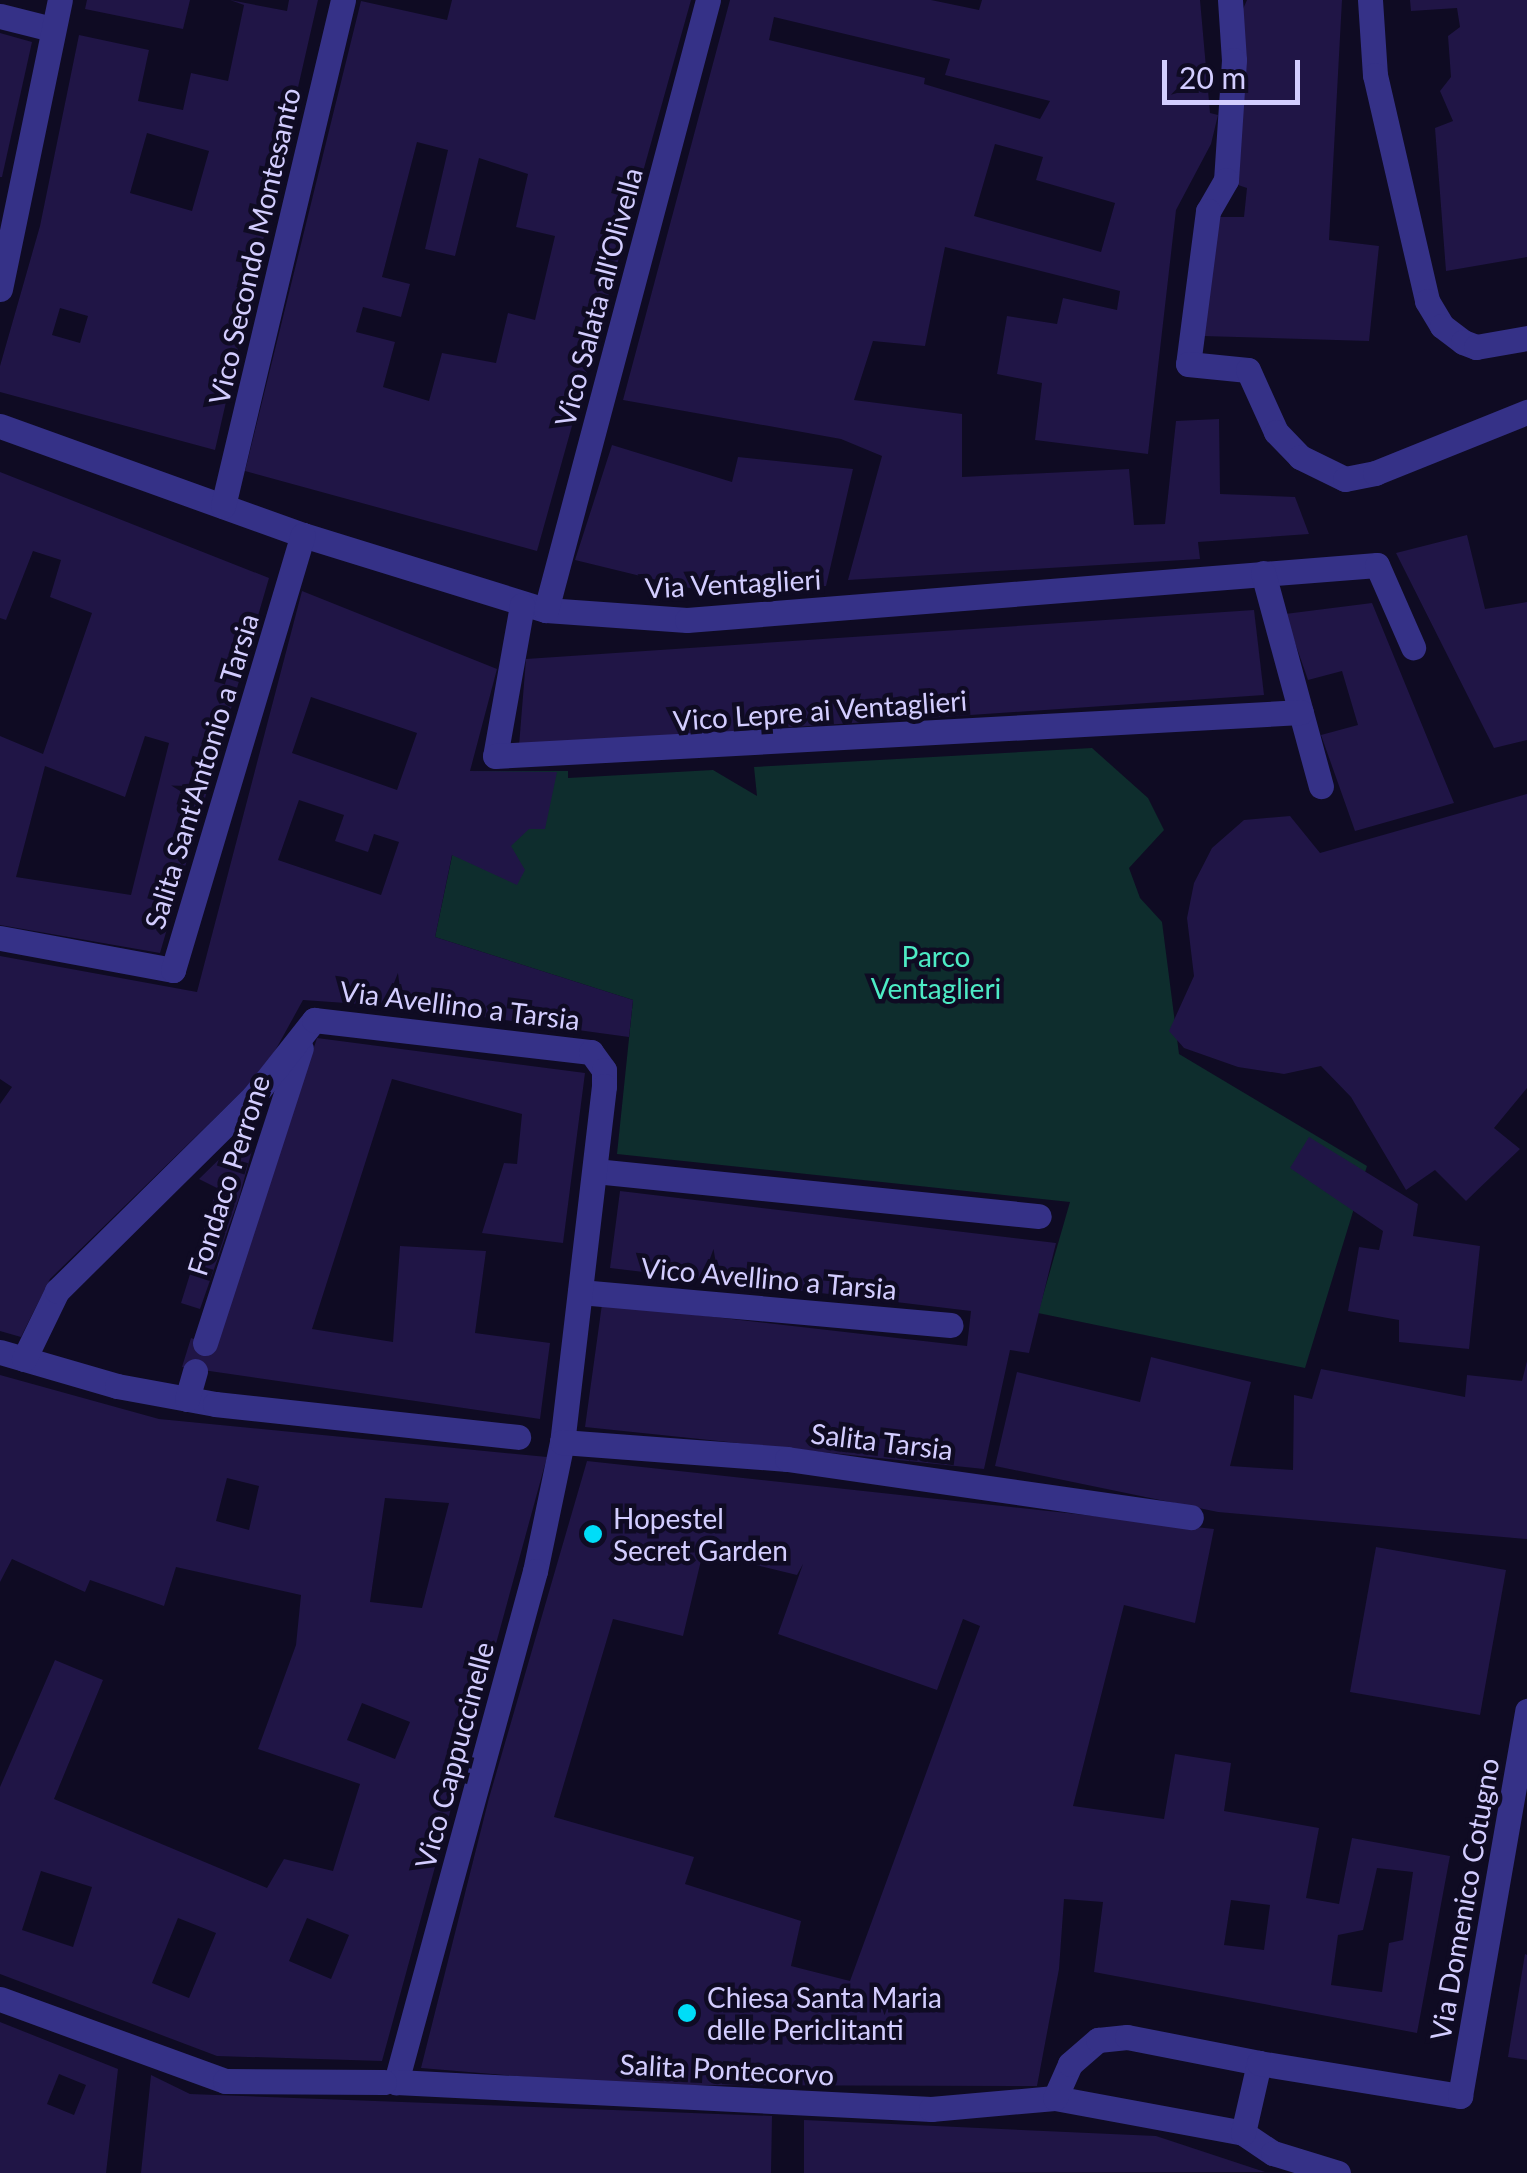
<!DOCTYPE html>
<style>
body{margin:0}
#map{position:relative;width:1527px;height:2173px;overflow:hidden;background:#0f0b23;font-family:Lato,sans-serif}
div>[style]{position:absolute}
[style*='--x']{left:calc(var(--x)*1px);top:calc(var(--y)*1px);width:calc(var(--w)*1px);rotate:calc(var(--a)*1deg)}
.green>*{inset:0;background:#0e2d2d}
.building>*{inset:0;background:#201546}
.minor>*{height:25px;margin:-12.5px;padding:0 12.5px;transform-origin:12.5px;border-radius:12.5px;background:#353187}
.dots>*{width:28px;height:28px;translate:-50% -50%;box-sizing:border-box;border:5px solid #0f0b23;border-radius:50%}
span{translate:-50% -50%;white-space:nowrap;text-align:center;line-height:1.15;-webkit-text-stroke:9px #0f0b23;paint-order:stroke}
.street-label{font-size:28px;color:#d3cdff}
.park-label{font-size:28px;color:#4debc5}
.poi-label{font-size:28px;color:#d3cdff}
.left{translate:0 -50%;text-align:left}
.scale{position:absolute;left:1162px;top:60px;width:138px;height:45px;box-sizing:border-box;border:5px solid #d3cdff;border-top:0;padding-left:12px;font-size:30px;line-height:35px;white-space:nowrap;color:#d3cdff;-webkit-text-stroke:8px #0f0b23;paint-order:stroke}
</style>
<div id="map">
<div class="green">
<div style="clip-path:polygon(1092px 748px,1148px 798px,1164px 830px,1129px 868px,1140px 898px,1162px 922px,1179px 1054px,1367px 1166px,1305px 1368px,1038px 1313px,1070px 1202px,617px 1154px,633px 1000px,435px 937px,470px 771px,568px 771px,568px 778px,713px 770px,757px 796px,754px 767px)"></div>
</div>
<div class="building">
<div style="clip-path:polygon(87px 0,190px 0,183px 29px,85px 9px)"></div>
<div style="clip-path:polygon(evenodd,230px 0,287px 11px,289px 0,318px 0,215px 450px,0 392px,0 366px,40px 226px,79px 35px,149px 50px,138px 101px,183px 110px,191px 73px,228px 81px,244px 5px,230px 0,147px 133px,209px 151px,192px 211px,130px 193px,147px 133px,230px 0,60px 308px,88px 316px,80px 343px,52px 335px,60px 308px)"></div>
<div style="clip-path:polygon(evenodd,452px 0,691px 0,537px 551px,245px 471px,361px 1px,447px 20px,452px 0,417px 142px,448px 150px,425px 249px,455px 256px,479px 158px,528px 174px,516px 227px,555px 236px,535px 320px,508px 313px,496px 363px,442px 353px,429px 401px,383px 387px,395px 342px,356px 332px,363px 307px,401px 317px,410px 284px,382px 277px,417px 142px)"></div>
<div style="clip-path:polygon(evenodd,730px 0,931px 0,979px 10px,982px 0,1200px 0,1210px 113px,1218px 115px,1211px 144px,1176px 210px,1148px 454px,1035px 440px,1042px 383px,997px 374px,1007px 316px,1057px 324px,1063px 298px,1117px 310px,1120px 291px,945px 247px,925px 346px,873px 341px,854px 400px,962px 414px,962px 477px,1129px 469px,1134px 525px,1165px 524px,1176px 421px,1219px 419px,1220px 494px,1295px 497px,1309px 534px,1198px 542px,1200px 559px,848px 580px,882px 456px,841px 439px,623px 400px,730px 0,774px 17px,950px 59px,945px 75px,1050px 101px,1040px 119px,924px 84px,925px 78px,769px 40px,774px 17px,730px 0,995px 144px,1043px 157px,1036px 180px,1115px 203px,1101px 252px,974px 216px,995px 144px)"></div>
<div style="clip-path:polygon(1247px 0,1342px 0,1329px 240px,1379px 246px,1369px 341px,1203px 336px,1219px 217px,1244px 217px,1247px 188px,1238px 185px,1239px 18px)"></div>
<div style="clip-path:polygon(1410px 0,1527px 0,1527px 257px,1446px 271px,1435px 128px,1453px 121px,1440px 91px,1451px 77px,1448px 36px,1460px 27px,1457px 8px,1411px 11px)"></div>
<div style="clip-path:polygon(0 33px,32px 42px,2px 177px,0 177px)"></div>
<div style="clip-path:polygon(612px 445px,732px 482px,738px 457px,853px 469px,826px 586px,702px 591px,575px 560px)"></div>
<div style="clip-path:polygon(evenodd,0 472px,269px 578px,160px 953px,0 925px,0 736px,43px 754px,92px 613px,50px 597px,61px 560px,33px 551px,6px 620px,0 618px,0 472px,145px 736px,169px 743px,131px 895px,16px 877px,45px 766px,125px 797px,145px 736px)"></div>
<div style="clip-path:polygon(1467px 535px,1485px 609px,1527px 602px,1527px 740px,1494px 748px,1396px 553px)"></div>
<div style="clip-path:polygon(evenodd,302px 591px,497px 669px,470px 771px,557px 772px,545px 829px,529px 829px,511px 846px,525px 870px,517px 885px,452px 855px,435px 937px,633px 1000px,629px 1037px,417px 1008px,303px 1000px,265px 1069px,50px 1279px,21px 1337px,0 1331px,0 1104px,12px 1087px,0 1079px,0 956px,197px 992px,302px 591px,311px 697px,417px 733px,397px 790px,292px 753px,311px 697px,302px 591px,299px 800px,344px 815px,335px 841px,368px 852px,374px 834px,399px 842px,381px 895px,278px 860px,299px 800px)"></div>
<div style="clip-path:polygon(1372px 603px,1454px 803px,1355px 831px,1321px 735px,1358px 725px,1342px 671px,1308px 680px,1285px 614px)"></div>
<div style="clip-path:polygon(1254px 610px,1264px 695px,519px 746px,526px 659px)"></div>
<div style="clip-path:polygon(1527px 794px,1527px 1088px,1494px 1128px,1520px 1149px,1466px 1201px,1435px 1170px,1406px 1190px,1351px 1097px,1321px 1066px,1284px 1074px,1238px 1067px,1184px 1048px,1169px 1031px,1194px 976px,1187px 918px,1194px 883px,1212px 848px,1244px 820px,1290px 816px,1320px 853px)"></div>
<div style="clip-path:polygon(317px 1038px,585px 1073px,563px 1243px,482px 1233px,504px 1163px,517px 1164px,522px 1114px,392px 1079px,312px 1329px,393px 1342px,400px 1246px,486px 1251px,475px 1333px,550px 1343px,540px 1419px,182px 1367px,191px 1338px,216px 1346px)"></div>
<div style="clip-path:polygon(250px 1129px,257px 1132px,239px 1198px,200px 1309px,181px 1303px,217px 1188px,199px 1179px)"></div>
<div style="clip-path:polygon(1309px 1137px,1418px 1204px,1413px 1236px,1480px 1246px,1469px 1349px,1399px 1342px,1399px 1320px,1348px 1311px,1359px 1247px,1379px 1250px,1383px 1231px,1290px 1168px)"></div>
<div style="clip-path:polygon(620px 1191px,1056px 1243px,1029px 1353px,1010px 1350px,984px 1469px,585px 1427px,602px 1304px,967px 1346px,971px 1311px,610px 1268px)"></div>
<div style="clip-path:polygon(1151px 1357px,1251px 1382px,1230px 1466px,1293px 1470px,1294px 1395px,1312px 1399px,1321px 1369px,1465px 1397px,1467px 1375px,1522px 1381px,1527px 1361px,1527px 1539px,1218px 1512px,995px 1466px,1017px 1372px,1140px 1402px)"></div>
<div style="clip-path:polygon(evenodd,0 1375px,159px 1419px,547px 1457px,382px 2061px,217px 2056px,0 1974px,0 1787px,55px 1660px,103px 1680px,54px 1799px,267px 1888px,284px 1859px,333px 1871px,360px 1784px,258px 1749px,296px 1645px,301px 1595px,176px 1567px,164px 1606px,90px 1580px,85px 1592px,12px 1559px,0 1582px,0 1375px,227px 1478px,259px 1486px,249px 1530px,216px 1521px,227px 1478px,0 1375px,385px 1498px,449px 1503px,422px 1608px,370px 1602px,385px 1498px,0 1375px,362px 1703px,410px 1722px,395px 1759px,347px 1740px,362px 1703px,0 1375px,41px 1871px,92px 1887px,73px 1947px,22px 1930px,41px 1871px,0 1375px,178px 1918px,216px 1933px,189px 1998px,152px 1983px,178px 1918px,0 1375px,307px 1918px,349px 1935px,331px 1979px,289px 1961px,307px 1918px)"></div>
<div style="clip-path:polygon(evenodd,587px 1461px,1214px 1529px,1195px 1623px,1124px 1605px,1073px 1806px,1164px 1819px,1175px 1754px,1231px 1763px,1224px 1811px,1319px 1828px,1306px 1898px,1339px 1904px,1352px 1838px,1450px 1856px,1417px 2033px,1094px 1972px,1103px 1902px,1064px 1899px,1059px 1969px,1037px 2086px,623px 2085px,421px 2068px,489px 1798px,587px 1461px,703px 1552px,797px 1575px,803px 1564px,778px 1634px,937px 1690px,963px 1619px,980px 1626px,850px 1981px,791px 1966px,801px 1921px,685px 1884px,694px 1857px,554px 1817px,613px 1619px,683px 1636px,703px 1552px,587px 1461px,1377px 1868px,1413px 1872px,1403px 1940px,1389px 1943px,1382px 1992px,1331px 1985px,1338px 1935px,1363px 1930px,1377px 1868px,587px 1461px,1231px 1900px,1270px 1905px,1264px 1950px,1224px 1945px,1231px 1900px)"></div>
<div style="clip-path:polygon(1376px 1547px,1506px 1570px,1480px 1715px,1350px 1692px)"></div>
<div style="clip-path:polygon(1525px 1954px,1527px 1955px,1527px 2060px,1508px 2057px)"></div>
<div style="clip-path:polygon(evenodd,0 2022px,118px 2069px,106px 2173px,0 2173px,0 2022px,59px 2074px,86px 2085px,74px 2115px,47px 2104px,59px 2074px)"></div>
<div style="clip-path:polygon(151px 2075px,190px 2094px,772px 2116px,771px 2173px,141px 2173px)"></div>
<div style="clip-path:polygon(804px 2120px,1156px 2136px,1265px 2172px,804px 2173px)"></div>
</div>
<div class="minor">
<div style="--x:1230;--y:0;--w:60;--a:86.2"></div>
<div style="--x:1234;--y:60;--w:120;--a:93.8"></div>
<div style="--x:1226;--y:180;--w:36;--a:120"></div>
<div style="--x:1208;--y:211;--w:154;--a:97.4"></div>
<div style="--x:1188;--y:364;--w:60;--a:5.7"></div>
<div style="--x:1248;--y:370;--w:68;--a:65.7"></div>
<div style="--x:1276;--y:432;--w:35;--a:46"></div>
<div style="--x:1300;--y:457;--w:50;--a:26.1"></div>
<div style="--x:1345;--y:479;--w:31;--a:-11"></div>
<div style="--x:1375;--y:473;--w:164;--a:-21.9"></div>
<div style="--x:1370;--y:0;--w:75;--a:86.2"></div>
<div style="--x:1375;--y:75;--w:232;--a:77"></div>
<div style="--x:1427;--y:301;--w:29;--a:59"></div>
<div style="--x:1442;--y:326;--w:26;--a:37"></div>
<div style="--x:1463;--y:342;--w:14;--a:21"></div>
<div style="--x:1476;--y:347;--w:52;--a:-10"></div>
<div style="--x:0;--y:16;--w:54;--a:14"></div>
<div style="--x:0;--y:289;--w:295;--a:-78.3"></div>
<div style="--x:0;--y:426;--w:322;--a:19.8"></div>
<div style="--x:303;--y:535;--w:254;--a:17.2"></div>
<div style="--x:546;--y:610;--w:141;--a:4.1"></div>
<div style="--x:687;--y:620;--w:692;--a:-4.56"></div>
<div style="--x:1377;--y:565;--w:90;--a:66.3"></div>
<div style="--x:223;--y:506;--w:520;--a:-76.66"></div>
<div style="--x:1263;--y:573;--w:221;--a:74.8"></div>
<div style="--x:522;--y:605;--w:153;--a:100.1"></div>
<div style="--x:495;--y:756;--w:807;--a:-3.12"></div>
<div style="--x:546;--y:610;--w:631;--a:-75.13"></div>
<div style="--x:0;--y:938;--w:176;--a:10.5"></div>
<div style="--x:173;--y:970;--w:454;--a:-73.4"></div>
<div style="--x:595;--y:1171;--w:446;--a:5.8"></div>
<div style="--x:580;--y:1292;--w:372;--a:5.1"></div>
<div style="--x:205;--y:1343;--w:310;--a:-72"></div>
<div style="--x:0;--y:1352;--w:122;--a:16.2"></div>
<div style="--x:117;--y:1386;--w:100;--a:10.4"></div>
<div style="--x:215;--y:1404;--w:305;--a:6.2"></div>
<div style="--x:24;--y:1359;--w:76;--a:-64.1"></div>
<div style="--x:57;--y:1291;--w:277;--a:-44.7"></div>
<div style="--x:254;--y:1096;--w:97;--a:-51.7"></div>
<div style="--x:314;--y:1020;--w:279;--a:6.6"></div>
<div style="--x:591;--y:1052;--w:22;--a:54"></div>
<div style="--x:604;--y:1070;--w:16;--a:90"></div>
<div style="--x:604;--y:1086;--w:358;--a:96.7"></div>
<div style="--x:562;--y:1442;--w:132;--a:101.8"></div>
<div style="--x:535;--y:1571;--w:530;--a:105.22"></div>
<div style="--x:396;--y:2082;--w:536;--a:2.89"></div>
<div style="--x:931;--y:2109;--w:124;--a:-5.1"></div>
<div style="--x:1055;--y:2098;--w:191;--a:10.5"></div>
<div style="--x:1243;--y:2133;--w:36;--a:34"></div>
<div style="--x:1273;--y:2153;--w:68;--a:17.1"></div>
<div style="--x:187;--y:1399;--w:29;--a:-74"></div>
<div style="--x:562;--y:1442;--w:226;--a:4.3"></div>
<div style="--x:787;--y:1459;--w:408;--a:8.2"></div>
<div style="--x:0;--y:1999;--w:239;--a:20"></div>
<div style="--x:225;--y:2081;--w:159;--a:0.4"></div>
<div style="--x:1055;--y:2098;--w:37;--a:-66"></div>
<div style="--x:1070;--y:2064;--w:37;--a:-41"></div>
<div style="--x:1098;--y:2040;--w:29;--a:-6"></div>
<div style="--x:1127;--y:2037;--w:135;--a:11.1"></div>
<div style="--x:1243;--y:2133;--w:72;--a:-77.1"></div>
<div style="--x:1259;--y:2063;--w:204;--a:9.3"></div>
<div style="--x:1460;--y:2096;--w:391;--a:-80.1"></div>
</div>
<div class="dots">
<div style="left:593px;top:1534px;background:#00ddf8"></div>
<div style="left:687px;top:2013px;background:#00ddf8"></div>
</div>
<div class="street-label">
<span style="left:254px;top:246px;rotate:-77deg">Vico Secondo Montesanto</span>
<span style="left:598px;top:297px;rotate:-75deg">Vico Salata all'Olivella</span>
<span style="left:733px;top:583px;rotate:-3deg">Via Ventaglieri</span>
<span style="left:820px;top:710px;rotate:-4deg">Vico Lepre ai Ventaglieri</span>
<span style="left:201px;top:771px;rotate:-73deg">Salita Sant'Antonio a Tarsia</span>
<span style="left:460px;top:1005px;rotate:7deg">Via Avellino a Tarsia</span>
<span style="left:228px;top:1175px;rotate:-72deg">Fondaco Perrone</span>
<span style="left:769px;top:1278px;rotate:5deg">Vico Avellino a Tarsia</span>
<span style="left:882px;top:1441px;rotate:7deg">Salita Tarsia</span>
<span style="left:454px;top:1755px;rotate:-75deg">Vico Cappuccinelle</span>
<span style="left:1464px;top:1899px;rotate:-80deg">Via Domenico Cotugno</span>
<span style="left:727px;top:2069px;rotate:3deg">Salita Pontecorvo</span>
</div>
<div class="park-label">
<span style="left:936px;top:972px">Parco<br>Ventaglieri</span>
</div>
<div class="poi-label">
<span class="left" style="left:613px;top:1534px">Hopestel<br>Secret Garden</span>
<span class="left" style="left:707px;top:2013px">Chiesa Santa Maria<br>delle Periclitanti</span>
</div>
<div class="scale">20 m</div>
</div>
